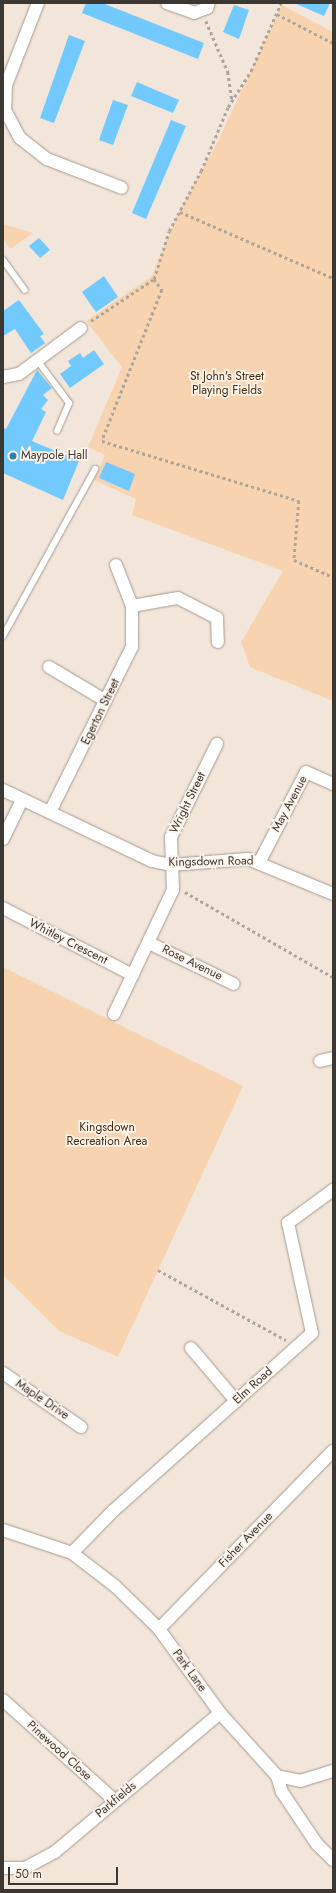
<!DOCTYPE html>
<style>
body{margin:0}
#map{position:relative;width:336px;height:1893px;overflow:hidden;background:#f2e6da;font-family:Jost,sans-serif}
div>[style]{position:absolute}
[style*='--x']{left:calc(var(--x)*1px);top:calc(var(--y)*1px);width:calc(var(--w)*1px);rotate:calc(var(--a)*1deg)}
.green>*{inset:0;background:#f7d3b0}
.building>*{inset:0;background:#72c9fe}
.path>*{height:2.5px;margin-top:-1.25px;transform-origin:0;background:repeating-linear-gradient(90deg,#aea59b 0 3px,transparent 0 6px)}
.roads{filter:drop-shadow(0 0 1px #a59a90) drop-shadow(0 0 1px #a59a90)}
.service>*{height:6px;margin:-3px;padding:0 3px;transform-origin:3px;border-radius:3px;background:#fff}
.minor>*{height:12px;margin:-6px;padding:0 6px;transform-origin:6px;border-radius:6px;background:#fff}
.dots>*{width:11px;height:11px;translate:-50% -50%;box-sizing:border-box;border:2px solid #fdf3ea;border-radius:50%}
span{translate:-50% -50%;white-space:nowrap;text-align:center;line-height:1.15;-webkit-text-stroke:3.5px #fdf3ea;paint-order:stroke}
.park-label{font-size:12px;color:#462c0f}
.poi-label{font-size:12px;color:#3b3732}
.left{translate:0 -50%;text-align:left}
.street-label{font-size:12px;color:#3b3732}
.frame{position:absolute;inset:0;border:4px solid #3b3732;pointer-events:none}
.scale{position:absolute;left:8px;top:1867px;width:110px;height:18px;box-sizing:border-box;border:2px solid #3b3732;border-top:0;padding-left:5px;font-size:12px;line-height:14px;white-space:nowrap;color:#3b3732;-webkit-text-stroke:3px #fdf3ea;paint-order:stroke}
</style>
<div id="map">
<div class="green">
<div style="clip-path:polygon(282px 5px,333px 32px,333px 701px,250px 667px,241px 642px,283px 571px,132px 515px,136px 499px,94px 480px,105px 455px,88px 447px,122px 367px,86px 321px,152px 276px,177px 215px,215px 147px)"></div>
<div style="clip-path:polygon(3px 224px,33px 233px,10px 249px,3px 238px)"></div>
<div style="clip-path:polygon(3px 967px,243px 1086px,118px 1357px,59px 1331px,3px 1275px)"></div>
</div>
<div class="building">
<div style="clip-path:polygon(86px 3px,102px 3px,204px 43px,198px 59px,82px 13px)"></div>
<div style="clip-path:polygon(294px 3px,330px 3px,324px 16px)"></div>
<div style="clip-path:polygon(234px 5px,249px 10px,239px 39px,223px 32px)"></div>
<div style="clip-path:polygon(69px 35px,85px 41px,54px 123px,40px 118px)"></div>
<div style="clip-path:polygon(137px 82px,179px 100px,173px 113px,131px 96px)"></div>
<div style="clip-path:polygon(113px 100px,128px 105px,113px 145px,99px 140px)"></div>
<div style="clip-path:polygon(171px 120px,186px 126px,146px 219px,132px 213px)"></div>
<div style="clip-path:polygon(39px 238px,50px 250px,40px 258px,29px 246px)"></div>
<div style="clip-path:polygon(104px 276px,118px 297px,96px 312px,82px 292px)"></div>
<div style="clip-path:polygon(19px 300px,44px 334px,40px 336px,45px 343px,31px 353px,15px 329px,3px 336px,3px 311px)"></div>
<div style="clip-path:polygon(94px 350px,104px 364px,70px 388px,60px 374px,71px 366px,68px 361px,80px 353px,83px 358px)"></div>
<div style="clip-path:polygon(37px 370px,52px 388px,43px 395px,48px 400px,41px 409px,46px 412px,32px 441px,79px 461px,63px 500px,3px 473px,3px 428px,6px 429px)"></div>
<div style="clip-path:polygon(106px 462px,135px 474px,129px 491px,99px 478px)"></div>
</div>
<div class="path">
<div style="--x:277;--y:14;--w:63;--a:27.4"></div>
<div style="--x:206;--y:21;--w:56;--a:66.7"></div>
<div style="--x:228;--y:72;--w:28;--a:82"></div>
<div style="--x:180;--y:212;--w:167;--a:23.3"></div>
<div style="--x:154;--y:279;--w:14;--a:54"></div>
<div style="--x:162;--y:290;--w:162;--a:111.7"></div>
<div style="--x:102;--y:441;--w:206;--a:16.9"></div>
<div style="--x:299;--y:501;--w:59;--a:94.8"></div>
<div style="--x:294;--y:560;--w:43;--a:23.6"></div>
<div style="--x:91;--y:321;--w:76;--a:-33.7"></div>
<div style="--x:154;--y:279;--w:50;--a:-72.6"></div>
<div style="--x:169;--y:231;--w:68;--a:-61.9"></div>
<div style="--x:201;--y:171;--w:69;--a:-67.1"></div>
<div style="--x:228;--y:107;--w:43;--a:-57.4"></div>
<div style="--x:251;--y:71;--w:74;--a:-66.2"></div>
<div style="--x:185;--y:892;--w:171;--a:29.9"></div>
<div style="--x:158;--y:1270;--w:146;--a:28.7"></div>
</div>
<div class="roads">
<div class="service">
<div style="--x:3;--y:260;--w:37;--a:54"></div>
<div style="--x:37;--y:360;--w:54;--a:53.3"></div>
<div style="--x:69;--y:403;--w:30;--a:113"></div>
<div style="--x:3;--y:636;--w:191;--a:-61.1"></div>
</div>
<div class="minor">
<div style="--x:38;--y:3;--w:88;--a:111.3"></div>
<div style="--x:6;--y:85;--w:25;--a:92"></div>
<div style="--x:5;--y:110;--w:32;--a:62"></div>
<div style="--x:20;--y:138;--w:34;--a:38"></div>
<div style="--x:47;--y:159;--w:80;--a:21.1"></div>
<div style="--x:167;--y:3;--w:29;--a:20"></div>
<div style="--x:194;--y:13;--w:14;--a:-21"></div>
<div style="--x:207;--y:8;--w:5;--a:-68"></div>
<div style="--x:3;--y:377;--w:16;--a:-11"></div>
<div style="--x:19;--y:374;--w:77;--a:-36.6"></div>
<div style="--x:132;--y:606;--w:47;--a:-9.9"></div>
<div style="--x:178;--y:598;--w:44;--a:27.1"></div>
<div style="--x:217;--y:618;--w:24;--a:88"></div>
<div style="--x:49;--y:667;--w:66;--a:30.8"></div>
<div style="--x:3;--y:790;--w:165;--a:25.5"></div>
<div style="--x:152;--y:861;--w:19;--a:12"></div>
<div style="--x:171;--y:865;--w:77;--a:-4.5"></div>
<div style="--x:248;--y:859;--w:92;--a:22.4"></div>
<div style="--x:50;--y:812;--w:184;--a:-63.6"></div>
<div style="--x:132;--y:647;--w:41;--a:-90"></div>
<div style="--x:132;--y:606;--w:44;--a:-111.3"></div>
<div style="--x:3;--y:839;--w:43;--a:-64"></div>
<div style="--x:260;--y:861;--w:100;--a:-62.7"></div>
<div style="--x:306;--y:772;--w:30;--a:24"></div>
<div style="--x:3;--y:908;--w:146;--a:27.3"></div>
<div style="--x:149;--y:943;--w:94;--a:25.8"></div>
<div style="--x:114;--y:1014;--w:137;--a:-64.6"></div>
<div style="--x:173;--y:890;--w:53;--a:-92.2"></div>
<div style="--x:171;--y:837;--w:104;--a:-63.7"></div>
<div style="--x:320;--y:1061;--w:13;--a:-13"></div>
<div style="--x:191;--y:1348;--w:70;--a:49.7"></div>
<div style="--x:3;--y:1373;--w:95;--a:34.7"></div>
<div style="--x:3;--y:1530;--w:73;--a:18.4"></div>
<div style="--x:72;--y:1553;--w:54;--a:37.5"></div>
<div style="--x:115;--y:1586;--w:62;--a:44.3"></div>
<div style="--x:159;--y:1629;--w:104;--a:54"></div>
<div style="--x:220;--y:1713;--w:85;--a:47.9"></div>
<div style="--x:277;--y:1776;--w:17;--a:73"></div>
<div style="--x:282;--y:1792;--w:63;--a:56.1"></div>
<div style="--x:317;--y:1844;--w:23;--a:45"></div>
<div style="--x:72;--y:1553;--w:59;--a:-45.7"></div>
<div style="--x:113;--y:1511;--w:267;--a:-41.8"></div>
<div style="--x:312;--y:1333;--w:113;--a:-102.3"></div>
<div style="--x:288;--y:1223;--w:56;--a:-36.3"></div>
<div style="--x:159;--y:1629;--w:249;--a:-45.7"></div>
<div style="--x:3;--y:1700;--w:151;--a:42"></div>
<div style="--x:277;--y:1776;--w:24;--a:12"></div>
<div style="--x:300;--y:1781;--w:34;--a:-17"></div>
<div style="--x:3;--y:1868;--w:22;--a:0"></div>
<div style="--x:25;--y:1868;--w:34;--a:-28"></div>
<div style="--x:55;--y:1852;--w:216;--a:-40.1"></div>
</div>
</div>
<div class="dots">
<div style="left:13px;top:456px;background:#2a81b0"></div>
</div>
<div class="park-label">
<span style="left:227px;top:384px">St John's Street<br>Playing Fields</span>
<span style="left:107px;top:1135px">Kingsdown<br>Recreation Area</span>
</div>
<div class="poi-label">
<span class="left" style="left:21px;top:456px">Maypole Hall</span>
</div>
<div class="street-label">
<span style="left:101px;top:712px;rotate:-64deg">Egerton Street</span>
<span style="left:188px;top:803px;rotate:-64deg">Wright Street</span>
<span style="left:290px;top:804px;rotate:-62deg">May Avenue</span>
<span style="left:211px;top:862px;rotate:-1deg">Kingsdown Road</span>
<span style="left:68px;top:942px;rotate:27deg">Whitley Crescent</span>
<span style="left:192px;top:963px;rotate:26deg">Rose Avenue</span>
<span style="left:253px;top:1386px;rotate:-42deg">Elm Road</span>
<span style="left:42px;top:1400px;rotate:34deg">Maple Drive</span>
<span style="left:246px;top:1540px;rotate:-46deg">Fisher Avenue</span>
<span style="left:189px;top:1671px;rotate:54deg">Park Lane</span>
<span style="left:59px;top:1751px;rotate:42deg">Pinewood Close</span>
<span style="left:116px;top:1800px;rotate:-40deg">Parkfields</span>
</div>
<div class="frame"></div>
<div class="scale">50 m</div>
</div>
